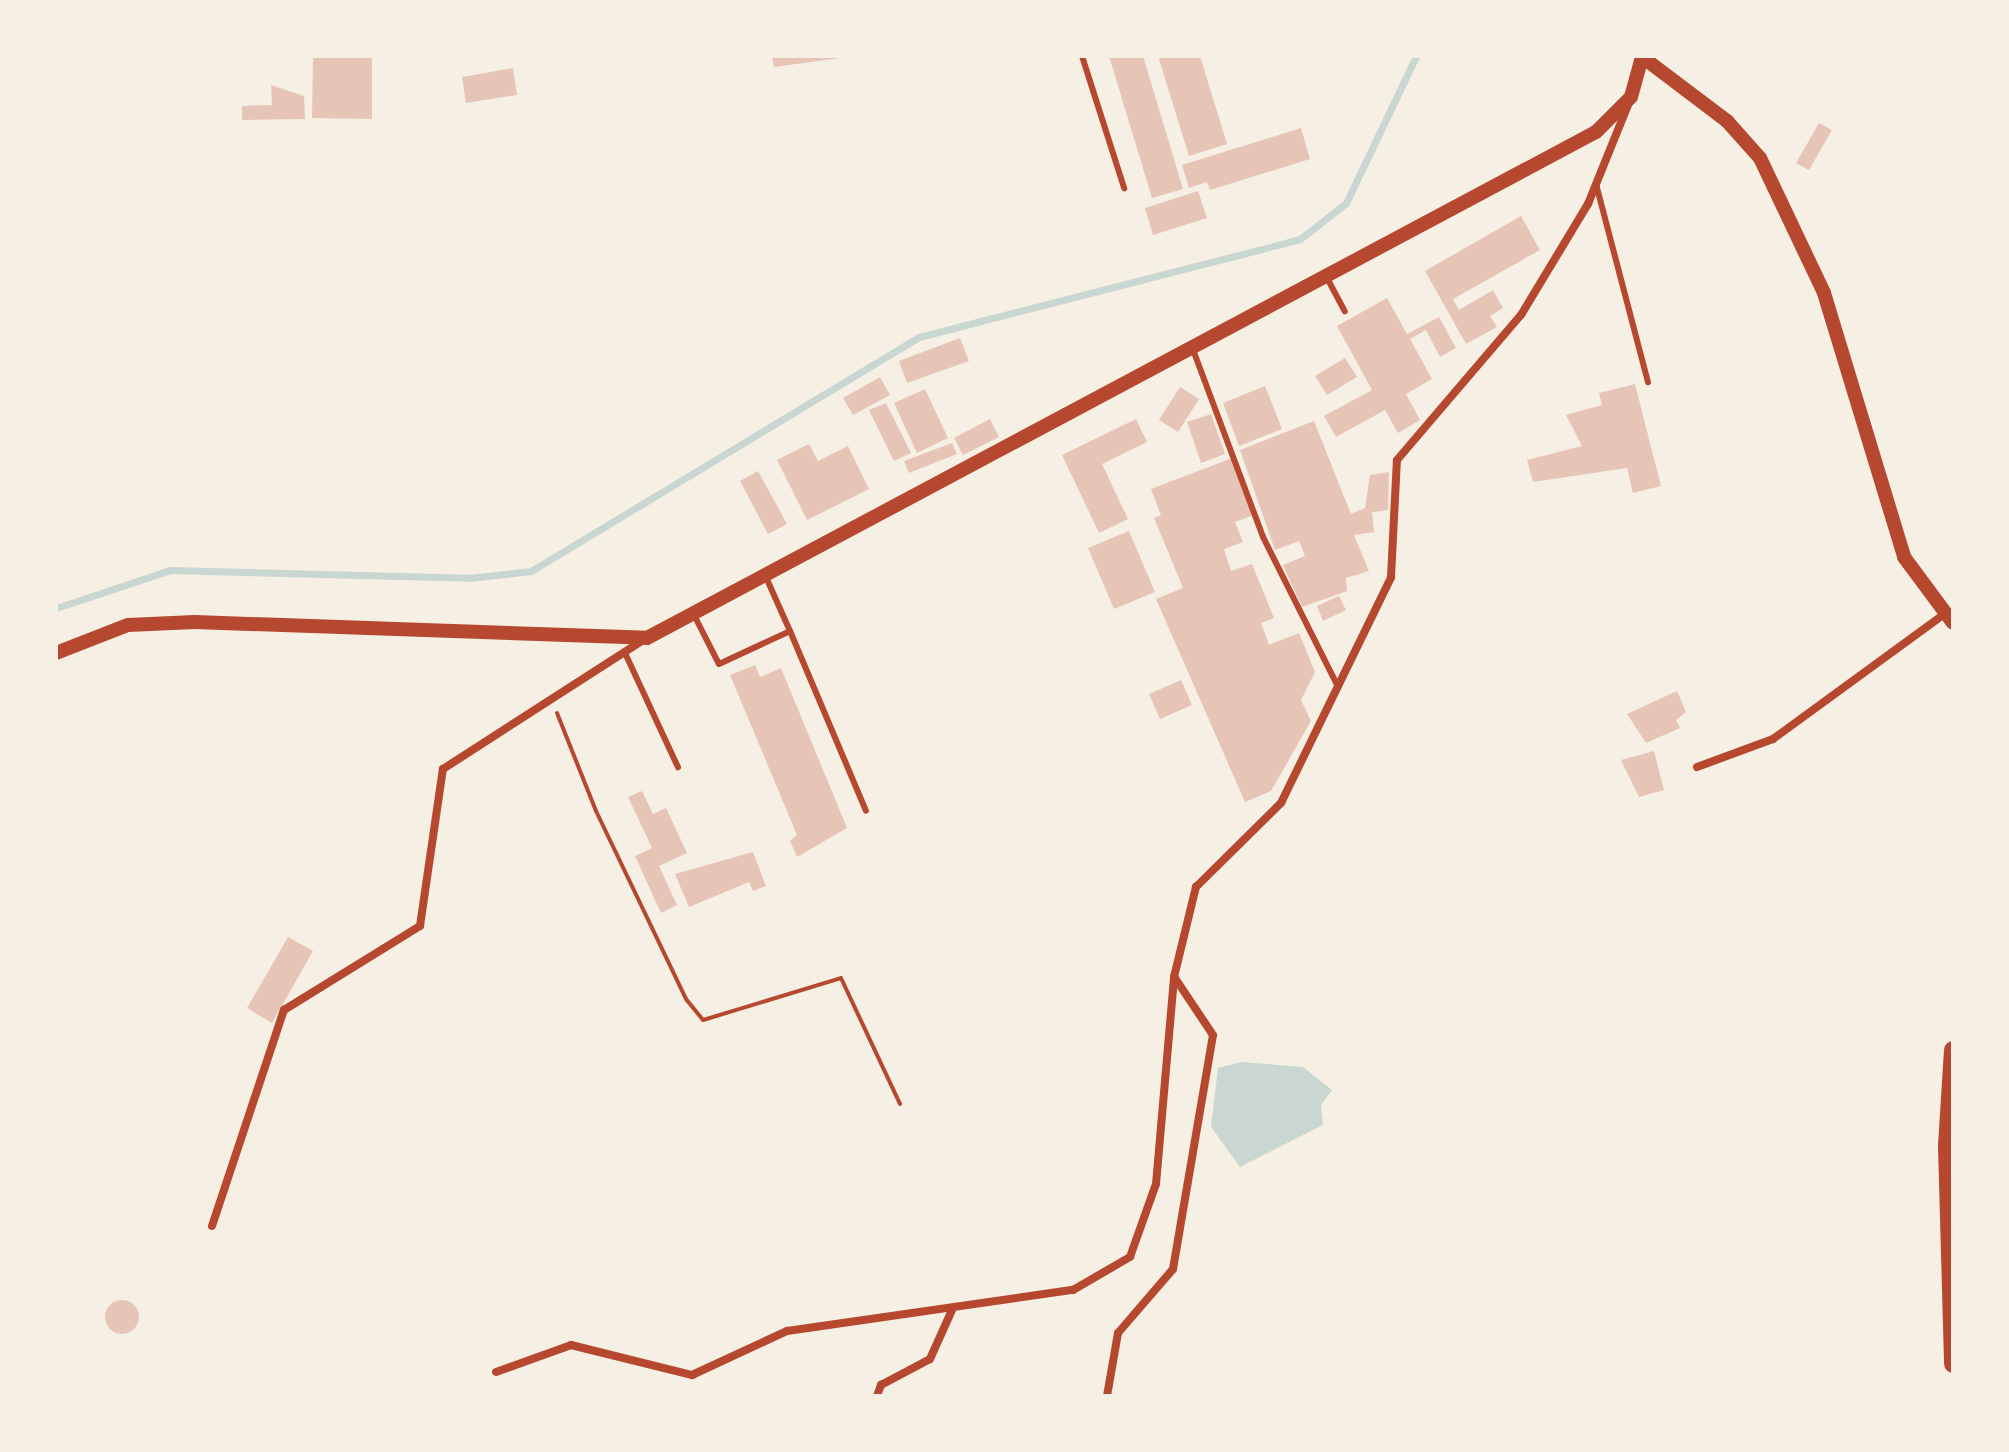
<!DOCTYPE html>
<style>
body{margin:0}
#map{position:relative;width:2009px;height:1452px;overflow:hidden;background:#f6efe4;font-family:Ubuntu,sans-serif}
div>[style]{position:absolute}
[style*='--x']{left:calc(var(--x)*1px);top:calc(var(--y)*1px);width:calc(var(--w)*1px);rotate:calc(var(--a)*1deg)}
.water>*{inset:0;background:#c9d6d2}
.stream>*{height:7px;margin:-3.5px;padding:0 3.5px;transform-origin:3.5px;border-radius:3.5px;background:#c9d6d2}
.building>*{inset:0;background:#e6c5b7}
.round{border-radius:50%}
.path>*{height:4px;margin:-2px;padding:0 2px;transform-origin:2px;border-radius:2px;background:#b5482f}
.service>*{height:6px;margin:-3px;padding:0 3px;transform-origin:3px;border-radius:3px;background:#b5482f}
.minor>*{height:8px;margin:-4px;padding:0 4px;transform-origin:4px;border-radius:4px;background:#b5482f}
.tertiary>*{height:14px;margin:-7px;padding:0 7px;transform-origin:7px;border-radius:7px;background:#b5482f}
.trunk>*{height:18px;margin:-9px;padding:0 9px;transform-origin:9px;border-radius:9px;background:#b5482f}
span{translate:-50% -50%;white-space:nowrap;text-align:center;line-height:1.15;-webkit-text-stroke:8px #f6efe4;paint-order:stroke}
.frame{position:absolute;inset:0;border:58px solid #f6efe4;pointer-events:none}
</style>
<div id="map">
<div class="water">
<div style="clip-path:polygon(1242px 1062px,1303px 1067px,1332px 1090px,1321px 1105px,1323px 1125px,1240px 1167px,1211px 1127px,1218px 1068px)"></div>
</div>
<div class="stream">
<div style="--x:56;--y:608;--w:120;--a:-18.4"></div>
<div style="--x:170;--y:570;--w:299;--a:1.5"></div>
<div style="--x:469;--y:578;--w:62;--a:-6.4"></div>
<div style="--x:531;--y:571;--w:453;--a:-31.1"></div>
<div style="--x:919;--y:337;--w:393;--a:-14.4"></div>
<div style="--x:1300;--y:239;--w:58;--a:-38"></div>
<div style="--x:1346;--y:203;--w:163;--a:-64.5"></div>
</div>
<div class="building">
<div style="clip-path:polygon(313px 56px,372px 56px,372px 119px,312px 118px)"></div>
<div style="clip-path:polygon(772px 56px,840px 56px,840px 58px,774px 67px)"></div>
<div style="clip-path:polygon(1109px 56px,1143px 56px,1183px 189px,1152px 198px)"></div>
<div style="clip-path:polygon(1158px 56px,1200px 56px,1227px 144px,1189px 156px)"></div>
<div style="clip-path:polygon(513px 68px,517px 95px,466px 103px,462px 77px)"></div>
<div style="clip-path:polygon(271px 85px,304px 96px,305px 119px,242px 120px,242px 106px,272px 105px)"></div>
<div style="clip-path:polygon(1819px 123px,1832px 130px,1809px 170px,1796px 163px)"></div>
<div style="clip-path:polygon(1301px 128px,1310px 159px,1210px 190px,1207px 182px,1189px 188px,1182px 165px)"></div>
<div style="clip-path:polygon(1198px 191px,1207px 218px,1153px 235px,1145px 208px)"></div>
<div style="clip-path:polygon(1521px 216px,1540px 250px,1453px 299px,1459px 310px,1493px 290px,1503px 308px,1490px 316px,1497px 327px,1466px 344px,1425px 271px)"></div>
<div style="clip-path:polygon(1387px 298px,1407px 334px,1439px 317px,1456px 348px,1440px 357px,1426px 330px,1410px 339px,1432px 379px,1406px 394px,1420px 420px,1398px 433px,1385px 410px,1336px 437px,1324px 416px,1372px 390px,1337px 326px)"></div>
<div style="clip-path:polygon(960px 338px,969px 361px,907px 383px,899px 361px)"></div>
<div style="clip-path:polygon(1345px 358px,1357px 377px,1327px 395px,1315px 376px)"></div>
<div style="clip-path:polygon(880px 377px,890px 395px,853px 415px,843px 398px)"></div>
<div style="clip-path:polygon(1635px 384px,1661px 486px,1633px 493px,1627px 468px,1533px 482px,1527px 460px,1582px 446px,1566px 415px,1602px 405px,1599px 393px)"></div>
<div style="clip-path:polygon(1265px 386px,1282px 429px,1239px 446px,1223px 403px)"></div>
<div style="clip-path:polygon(1180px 387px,1199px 399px,1178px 432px,1159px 420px)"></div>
<div style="clip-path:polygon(925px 389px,948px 438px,917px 453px,894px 403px)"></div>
<div style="clip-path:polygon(886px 403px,911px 453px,894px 461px,869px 410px)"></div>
<div style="clip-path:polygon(1211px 414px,1225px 454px,1201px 463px,1187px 422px)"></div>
<div style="clip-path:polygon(990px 419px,999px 437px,963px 455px,954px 438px)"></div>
<div style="clip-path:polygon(1136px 419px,1147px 442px,1102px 464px,1128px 519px,1099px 533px,1062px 455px)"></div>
<div style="clip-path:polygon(1314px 421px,1351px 514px,1365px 508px,1370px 475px,1389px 472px,1388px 510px,1372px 512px,1374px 532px,1354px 535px,1369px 571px,1346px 578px,1347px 591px,1302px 607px,1283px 565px,1305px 556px,1299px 541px,1275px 550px,1240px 450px)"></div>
<div style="clip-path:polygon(952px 443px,957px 454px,909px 473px,904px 461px)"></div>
<div style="clip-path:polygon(809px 444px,818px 461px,848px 446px,869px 489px,807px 520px,777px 460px)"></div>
<div style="clip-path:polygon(1232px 458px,1254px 515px,1235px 522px,1243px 542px,1224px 549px,1231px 571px,1252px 564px,1274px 618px,1261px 623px,1269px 645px,1299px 633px,1315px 672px,1301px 700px,1311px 721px,1271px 791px,1245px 802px,1156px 599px,1183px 588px,1154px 518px,1161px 515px,1151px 489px)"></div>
<div style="clip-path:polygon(758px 471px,787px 524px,768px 534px,740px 481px)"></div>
<div style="clip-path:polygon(1129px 531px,1155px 592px,1114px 609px,1088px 548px)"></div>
<div style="clip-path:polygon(1339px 596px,1346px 610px,1323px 621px,1317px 606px)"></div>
<div style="clip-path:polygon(755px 665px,760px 677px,781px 668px,847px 828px,797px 857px,790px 841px,797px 835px,730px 675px)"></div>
<div style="clip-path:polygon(1181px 680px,1192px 705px,1160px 719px,1149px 694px)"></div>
<div style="clip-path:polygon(1677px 691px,1686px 712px,1676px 720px,1680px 728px,1646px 743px,1627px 714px)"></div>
<div style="clip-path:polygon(1654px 751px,1664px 790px,1639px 797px,1621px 760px)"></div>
<div style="clip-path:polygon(642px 791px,653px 814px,666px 808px,687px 853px,659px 866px,677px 905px,661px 913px,635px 856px,652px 848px,628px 797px)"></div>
<div style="clip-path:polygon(753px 852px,766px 886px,753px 891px,749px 882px,689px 907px,675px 874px)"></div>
<div style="clip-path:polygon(288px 937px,313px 951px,272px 1023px,247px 1008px)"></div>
<div class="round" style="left:105px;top:1300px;width:34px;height:34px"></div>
</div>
<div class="path">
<div style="--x:557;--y:713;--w:105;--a:68.3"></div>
<div style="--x:596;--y:811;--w:208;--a:64.4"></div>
<div style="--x:686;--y:999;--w:27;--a:51"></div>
<div style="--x:703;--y:1020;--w:144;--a:-16.9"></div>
<div style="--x:841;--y:978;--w:139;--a:64.9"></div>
</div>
<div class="service">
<div style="--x:1082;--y:56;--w:139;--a:72.3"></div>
<div style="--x:1596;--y:184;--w:205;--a:75.3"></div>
<div style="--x:1326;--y:276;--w:40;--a:62"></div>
<div style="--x:1192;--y:347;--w:203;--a:69.5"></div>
<div style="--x:1263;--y:537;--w:168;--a:63.4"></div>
<div style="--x:765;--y:575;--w:61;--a:65.9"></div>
<div style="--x:693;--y:613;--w:57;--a:63"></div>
<div style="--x:719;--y:664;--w:78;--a:-24.9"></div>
<div style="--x:790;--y:631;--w:195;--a:67.1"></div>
<div style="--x:625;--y:653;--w:126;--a:65.1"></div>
</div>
<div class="minor">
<div style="--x:1697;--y:767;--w:81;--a:-20.2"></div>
<div style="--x:1773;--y:739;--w:210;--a:-36.1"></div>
<div style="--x:212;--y:1226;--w:228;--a:-71.6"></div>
<div style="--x:284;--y:1010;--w:160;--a:-31.7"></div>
<div style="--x:420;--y:926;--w:159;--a:-81.7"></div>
<div style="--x:443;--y:769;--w:238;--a:-32.8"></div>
<div style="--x:496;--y:1372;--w:80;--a:-19.8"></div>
<div style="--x:571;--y:1345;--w:125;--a:13.9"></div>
<div style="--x:692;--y:1375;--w:105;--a:-24.9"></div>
<div style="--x:787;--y:1331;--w:289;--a:-8.2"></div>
<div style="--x:1073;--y:1290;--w:66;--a:-30.1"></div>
<div style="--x:1130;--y:1257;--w:77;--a:-70.4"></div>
<div style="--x:1156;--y:1184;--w:208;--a:-85"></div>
<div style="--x:1174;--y:977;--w:93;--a:-76.3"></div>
<div style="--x:1196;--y:887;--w:120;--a:-44.7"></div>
<div style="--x:1281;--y:803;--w:251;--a:-64"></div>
<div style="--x:1391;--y:577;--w:117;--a:-87.1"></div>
<div style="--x:1397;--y:460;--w:191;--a:-49.5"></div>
<div style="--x:1521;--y:315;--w:130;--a:-58.9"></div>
<div style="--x:1588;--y:204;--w:107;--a:-68"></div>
<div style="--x:877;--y:1396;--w:12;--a:-70"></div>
<div style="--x:881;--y:1385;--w:55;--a:-28"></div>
<div style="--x:930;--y:1359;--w:54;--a:-65.8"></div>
<div style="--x:1107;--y:1396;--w:64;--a:-80.1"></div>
<div style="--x:1118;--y:1333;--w:84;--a:-49.3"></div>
<div style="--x:1173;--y:1269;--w:237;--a:-80.3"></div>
<div style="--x:1213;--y:1035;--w:69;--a:-123.7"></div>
</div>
<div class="tertiary">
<div style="--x:1641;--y:56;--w:108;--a:37.1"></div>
<div style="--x:1727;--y:121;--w:50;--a:48.3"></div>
<div style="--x:1760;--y:158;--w:149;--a:64.6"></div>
<div style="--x:1824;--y:293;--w:276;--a:73.1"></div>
<div style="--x:1904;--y:557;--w:82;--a:53.4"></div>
<div style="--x:56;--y:653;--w:77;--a:-21.3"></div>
<div style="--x:128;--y:625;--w:67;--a:-2.6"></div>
<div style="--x:195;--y:622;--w:452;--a:2"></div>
<div style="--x:647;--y:638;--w:1075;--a:-28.07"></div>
<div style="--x:1596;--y:132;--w:49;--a:-45"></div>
<div style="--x:1631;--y:97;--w:41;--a:-74.6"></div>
</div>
<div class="trunk">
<div style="--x:1953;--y:1050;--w:96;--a:93.6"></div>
<div style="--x:1947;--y:1146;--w:218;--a:88.4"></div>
</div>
<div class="frame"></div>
</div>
